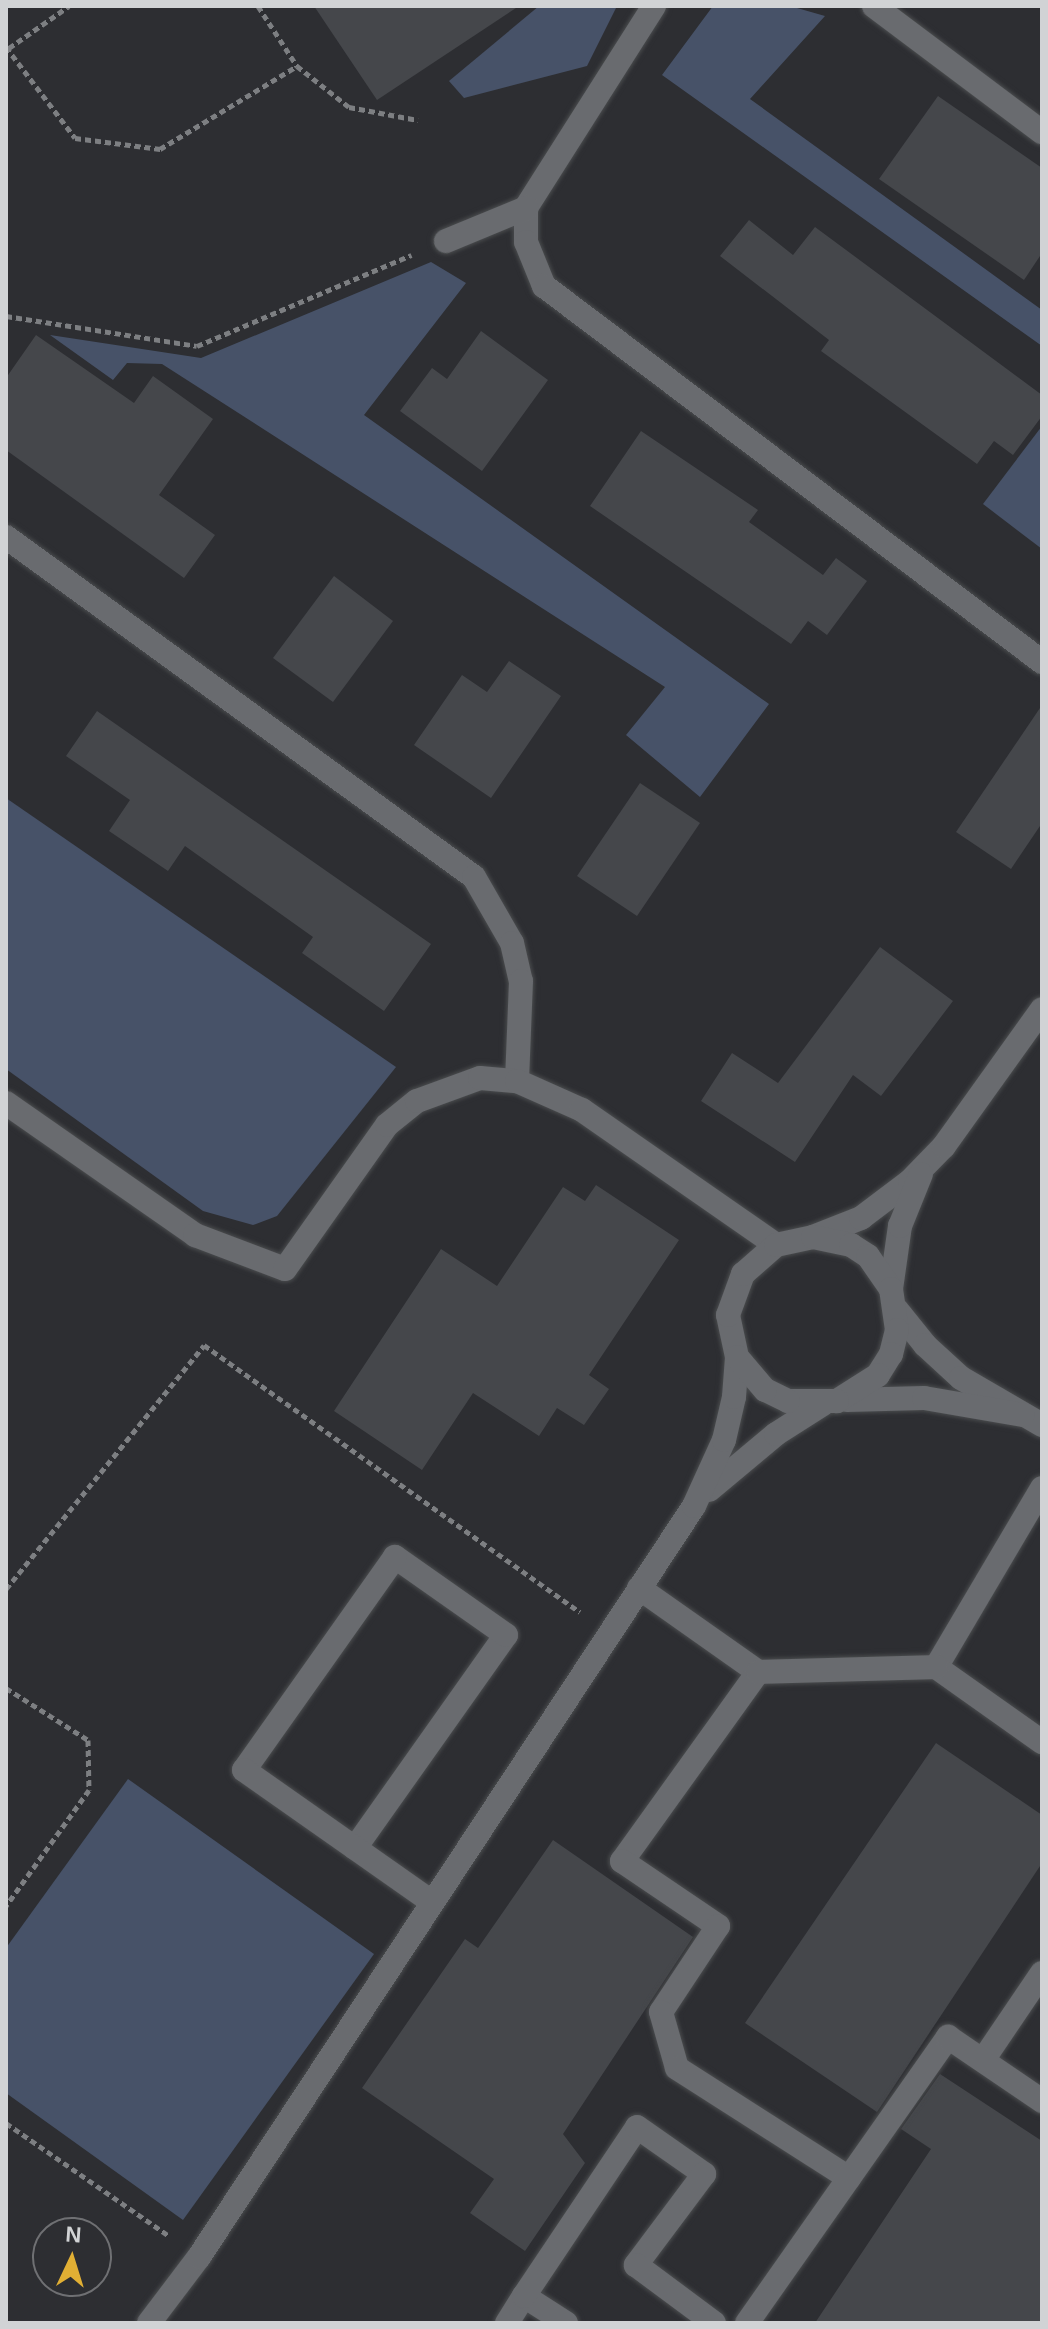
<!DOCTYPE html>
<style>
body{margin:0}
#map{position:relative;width:1048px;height:2329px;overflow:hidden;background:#2d2e32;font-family:Helvetica,sans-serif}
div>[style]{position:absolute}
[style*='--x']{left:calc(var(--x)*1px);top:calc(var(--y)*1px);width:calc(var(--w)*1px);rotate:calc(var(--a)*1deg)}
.green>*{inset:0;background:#475268}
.building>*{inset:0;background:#45474b}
.path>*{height:5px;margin-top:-2.5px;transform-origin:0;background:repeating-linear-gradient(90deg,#7d7f82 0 6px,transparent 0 10px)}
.roads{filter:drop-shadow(0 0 2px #4a4c4e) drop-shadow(0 0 2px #4a4c4e)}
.minor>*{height:24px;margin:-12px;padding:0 12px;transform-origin:12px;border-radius:12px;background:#696b6f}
span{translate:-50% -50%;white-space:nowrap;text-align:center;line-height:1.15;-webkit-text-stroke:7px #2d2e32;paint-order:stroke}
.frame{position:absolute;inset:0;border:8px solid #d1d3d5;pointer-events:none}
.north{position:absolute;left:32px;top:2217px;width:80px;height:80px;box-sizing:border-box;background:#2d2e32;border:2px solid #6f7073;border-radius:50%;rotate:4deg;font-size:22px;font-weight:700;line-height:32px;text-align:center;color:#d1d3d5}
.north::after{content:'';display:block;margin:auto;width:28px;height:36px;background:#e1af34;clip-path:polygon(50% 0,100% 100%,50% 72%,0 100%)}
</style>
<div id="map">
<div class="green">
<div style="clip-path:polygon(539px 6px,617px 6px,587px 66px,464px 98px,449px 81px)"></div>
<div style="clip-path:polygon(713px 6px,790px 6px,825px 16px,750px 99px,1042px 310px,1042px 346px,662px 75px)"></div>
<div style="clip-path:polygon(431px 262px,466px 283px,364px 415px,769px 704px,700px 797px,626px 735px,665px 687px,162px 364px,127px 363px,113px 380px,50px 335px,201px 358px)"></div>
<div style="clip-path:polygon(1042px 426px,1042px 549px,983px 504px)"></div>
<div style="clip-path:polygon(6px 798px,396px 1067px,277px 1216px,253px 1225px,203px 1211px,6px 1069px)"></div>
<div style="clip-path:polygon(128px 1779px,374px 1954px,183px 2220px,6px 2093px,6px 1948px)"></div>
</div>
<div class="building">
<div style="clip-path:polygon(314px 6px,519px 6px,377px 100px)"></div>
<div style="clip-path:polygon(938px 96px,1042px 168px,1042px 253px,1024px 280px,879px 179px)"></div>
<div style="clip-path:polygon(749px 220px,793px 255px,815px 227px,1042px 395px,1042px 416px,1013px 455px,994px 441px,977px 464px,821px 351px,829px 340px,720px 256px)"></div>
<div style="clip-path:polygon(481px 331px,548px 380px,482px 471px,400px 411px,432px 368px,447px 379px)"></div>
<div style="clip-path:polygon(36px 335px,134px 403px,153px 376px,213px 419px,159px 495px,215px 535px,184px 578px,6px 450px,6px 378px)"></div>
<div style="clip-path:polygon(641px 431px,758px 510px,749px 522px,823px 575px,836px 558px,867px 581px,827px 635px,808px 621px,791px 644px,590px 506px)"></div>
<div style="clip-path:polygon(334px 576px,393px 621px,333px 702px,273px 658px)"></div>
<div style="clip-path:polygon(509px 661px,561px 696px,491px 798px,414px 745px,462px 675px,487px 692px)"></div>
<div style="clip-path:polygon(1042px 705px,1042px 823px,1011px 869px,956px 832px)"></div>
<div style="clip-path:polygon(97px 711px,431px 944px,384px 1011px,302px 953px,313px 937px,185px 846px,168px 871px,109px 831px,130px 800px,66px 756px)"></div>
<div style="clip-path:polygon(640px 783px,700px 823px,637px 916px,577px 876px)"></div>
<div style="clip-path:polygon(880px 947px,953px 1001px,881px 1096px,853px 1075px,795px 1162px,701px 1101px,732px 1053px,778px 1083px)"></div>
<div style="clip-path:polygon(596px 1185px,679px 1240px,589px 1375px,609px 1389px,584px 1425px,557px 1408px,539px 1436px,473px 1393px,422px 1470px,334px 1411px,441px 1249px,497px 1286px,563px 1187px,585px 1201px)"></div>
<div style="clip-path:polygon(936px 1743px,1042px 1815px,1042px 1863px,877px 2112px,745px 2023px)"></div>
<div style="clip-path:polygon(553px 1840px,693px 1937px,563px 2134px,585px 2163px,525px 2251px,470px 2213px,494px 2179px,362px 2088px,465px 1939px,478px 1948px)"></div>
<div style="clip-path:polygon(940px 2074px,1042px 2141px,1042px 2323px,815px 2323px,931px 2149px,901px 2129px)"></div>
</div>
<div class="path">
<div style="--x:258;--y:6;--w:72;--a:57"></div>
<div style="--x:297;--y:66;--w:66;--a:38.3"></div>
<div style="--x:349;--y:107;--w:70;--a:10.7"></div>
<div style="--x:6;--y:47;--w:114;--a:52.8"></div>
<div style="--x:75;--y:138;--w:86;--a:7.4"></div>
<div style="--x:160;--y:149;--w:160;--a:-31.2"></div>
<div style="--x:9;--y:48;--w:73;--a:-35"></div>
<div style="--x:6;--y:316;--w:193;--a:8.9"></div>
<div style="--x:197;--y:346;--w:233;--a:-23"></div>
<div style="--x:6;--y:1589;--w:314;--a:-50.9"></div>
<div style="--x:204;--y:1345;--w:461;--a:35.4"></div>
<div style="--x:6;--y:1688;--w:97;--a:32.4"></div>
<div style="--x:88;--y:1740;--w:50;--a:88.9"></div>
<div style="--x:89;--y:1790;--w:143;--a:125.6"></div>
<div style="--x:6;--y:2123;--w:198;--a:34.7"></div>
</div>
<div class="roads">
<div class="minor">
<div style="--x:654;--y:6;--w:239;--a:122.4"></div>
<div style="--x:526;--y:208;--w:34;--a:90"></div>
<div style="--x:526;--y:242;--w:48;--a:67.8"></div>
<div style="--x:544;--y:286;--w:624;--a:37.05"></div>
<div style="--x:874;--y:6;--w:210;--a:36.9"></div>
<div style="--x:446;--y:241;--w:87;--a:-22.4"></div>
<div style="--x:6;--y:537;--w:578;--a:36"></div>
<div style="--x:474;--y:877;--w:76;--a:60.1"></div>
<div style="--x:512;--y:943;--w:39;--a:77"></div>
<div style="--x:521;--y:981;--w:100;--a:92.3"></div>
<div style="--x:6;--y:1103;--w:231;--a:34.9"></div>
<div style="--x:195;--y:1235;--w:96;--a:20.7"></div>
<div style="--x:285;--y:1269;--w:176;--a:-54.7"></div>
<div style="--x:387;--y:1125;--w:38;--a:-39"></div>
<div style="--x:417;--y:1101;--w:67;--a:-20.1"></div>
<div style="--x:480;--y:1078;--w:37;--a:5"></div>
<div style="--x:517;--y:1081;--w:71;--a:24"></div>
<div style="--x:582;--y:1110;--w:236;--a:34.8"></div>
<div style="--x:813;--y:1237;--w:52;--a:-21.6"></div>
<div style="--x:861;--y:1218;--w:61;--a:-37.1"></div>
<div style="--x:910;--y:1181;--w:49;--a:-45.8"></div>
<div style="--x:944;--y:1146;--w:168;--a:-54.4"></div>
<div style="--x:891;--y:1289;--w:64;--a:-81.9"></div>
<div style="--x:900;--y:1226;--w:56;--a:-68"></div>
<div style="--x:897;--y:1310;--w:45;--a:51.3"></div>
<div style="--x:925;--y:1345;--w:49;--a:42.5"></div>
<div style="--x:961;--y:1378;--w:94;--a:30.1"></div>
<div style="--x:847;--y:1400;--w:77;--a:-1.5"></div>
<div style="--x:924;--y:1398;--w:100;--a:9.7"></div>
<div style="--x:1042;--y:1488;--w:208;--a:120.6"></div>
<div style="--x:936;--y:1667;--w:130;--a:35.3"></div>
<div style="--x:709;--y:1490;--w:87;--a:-39.9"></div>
<div style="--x:776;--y:1434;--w:56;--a:-32.6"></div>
<div style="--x:639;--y:1588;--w:146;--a:35.2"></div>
<div style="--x:758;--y:1672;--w:233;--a:125.7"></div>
<div style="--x:622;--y:1861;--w:116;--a:34.1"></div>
<div style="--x:718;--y:1926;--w:103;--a:123.5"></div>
<div style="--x:661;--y:2012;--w:58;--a:74.1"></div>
<div style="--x:677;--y:2068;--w:204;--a:32.6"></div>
<div style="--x:758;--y:1672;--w:178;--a:-1.6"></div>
<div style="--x:355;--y:1848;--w:261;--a:-54.7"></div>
<div style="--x:506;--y:1635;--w:136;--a:-144.9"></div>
<div style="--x:395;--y:1557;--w:261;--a:125.3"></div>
<div style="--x:244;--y:1770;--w:230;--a:35.1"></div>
<div style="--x:983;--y:2060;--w:105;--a:-55.9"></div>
<div style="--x:149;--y:2323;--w:83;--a:-52.9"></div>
<div style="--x:199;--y:2257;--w:899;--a:-56.61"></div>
<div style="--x:694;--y:1506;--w:72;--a:-65.6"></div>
<div style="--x:724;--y:1440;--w:44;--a:-76.9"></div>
<div style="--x:734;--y:1397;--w:40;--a:-85.7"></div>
<div style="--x:737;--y:1357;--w:43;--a:-102.1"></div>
<div style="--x:728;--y:1315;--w:44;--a:-69.9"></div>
<div style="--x:743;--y:1274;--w:44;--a:-41.3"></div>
<div style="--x:776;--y:1245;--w:38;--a:-12"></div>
<div style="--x:813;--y:1237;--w:39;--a:12"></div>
<div style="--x:851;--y:1245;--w:20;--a:33"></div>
<div style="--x:868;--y:1256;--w:40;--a:55.1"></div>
<div style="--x:891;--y:1289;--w:41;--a:81.7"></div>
<div style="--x:897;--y:1330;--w:25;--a:104"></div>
<div style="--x:891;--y:1354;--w:25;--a:122"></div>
<div style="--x:878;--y:1375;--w:49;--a:147.6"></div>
<div style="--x:837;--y:1401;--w:49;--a:180"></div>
<div style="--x:788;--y:1401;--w:25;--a:-154"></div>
<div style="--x:765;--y:1390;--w:43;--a:-130.3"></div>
<div style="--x:507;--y:2323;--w:32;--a:-58"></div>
<div style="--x:566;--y:2323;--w:50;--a:-147.3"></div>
<div style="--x:524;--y:2296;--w:203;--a:-56.2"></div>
<div style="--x:637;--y:2127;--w:82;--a:35"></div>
<div style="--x:704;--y:2174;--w:114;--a:126.8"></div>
<div style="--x:636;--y:2265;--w:97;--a:36.6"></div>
<div style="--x:747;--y:2323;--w:350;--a:-54.9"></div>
<div style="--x:948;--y:2037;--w:114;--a:34.2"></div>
</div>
</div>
<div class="frame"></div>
<div class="north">N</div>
</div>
